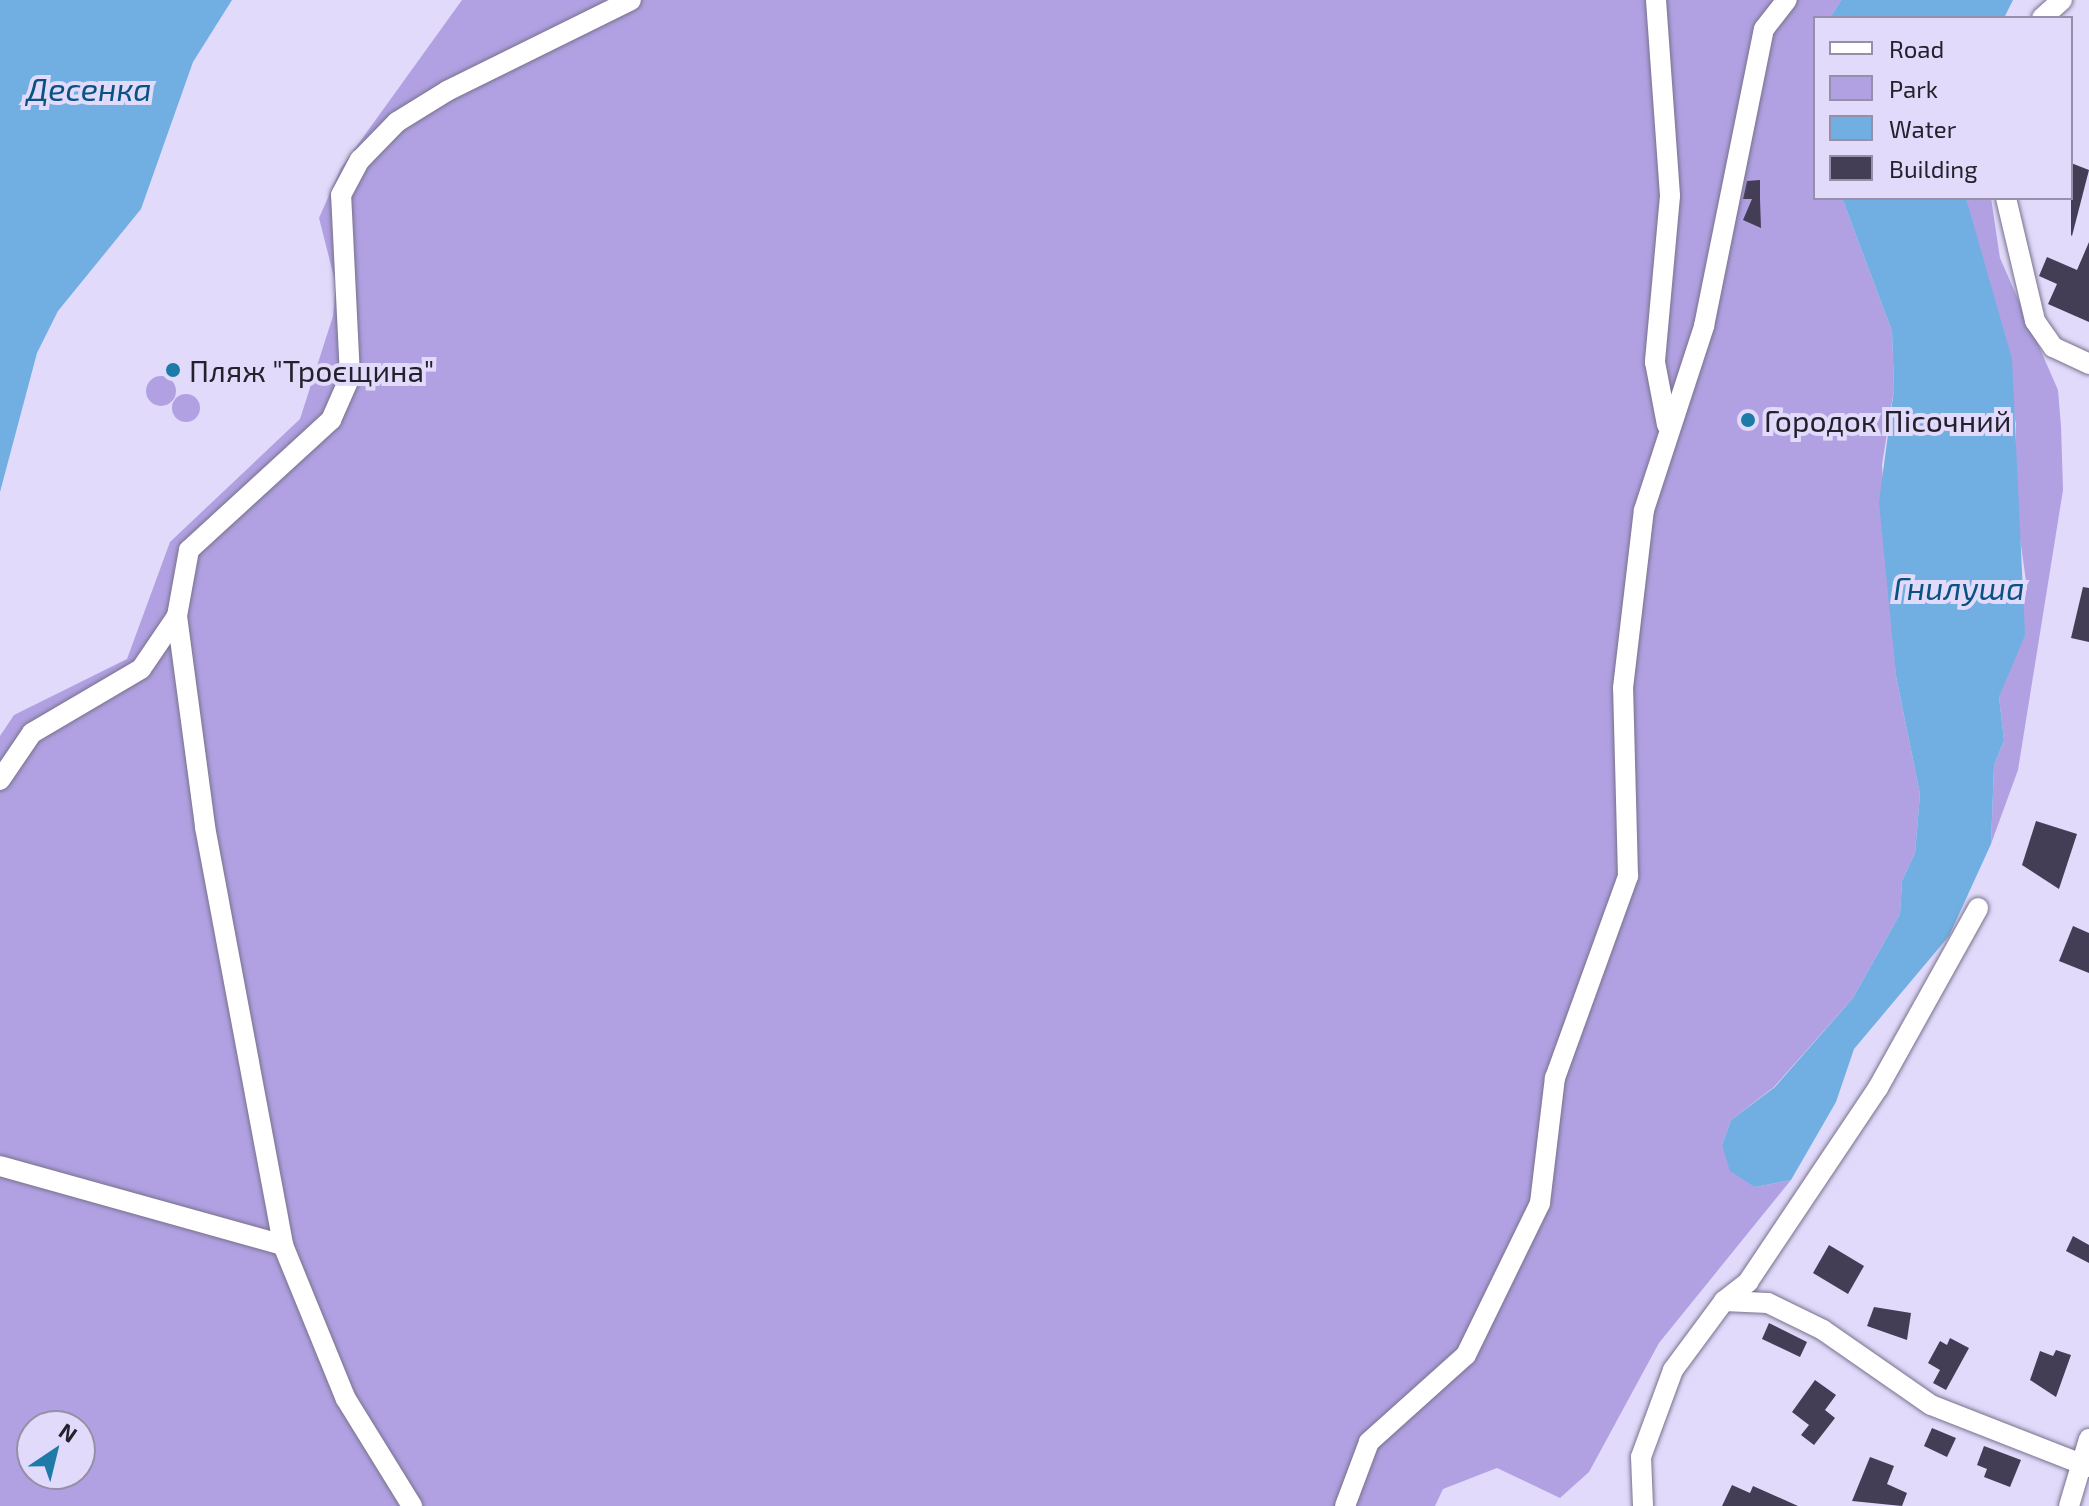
<!DOCTYPE html>
<meta charset="utf-8">
<style>
body{margin:0}
#map{position:relative;width:2089px;height:1506px;overflow:hidden;background:#e1dafa;font-family:"Exo 2",sans-serif}
div>[style]{position:absolute}
[style*='--x']{left:calc(var(--x)*1px);top:calc(var(--y)*1px);width:calc(var(--w)*1px);rotate:calc(var(--a)*1deg)}
.green>*{inset:0;background:#b1a1e2}
.round{border-radius:50%}
.water>*{inset:0;background:#71afe2}
.building>*{inset:0;background:#433d56}
.roads{filter:drop-shadow(0 0 2px #78718d) drop-shadow(0 0 2px #78718d)}
.minor>*{height:20px;margin:-10px;padding:0 10px;transform-origin:10px;border-radius:10px;background:#fff}
.dots>*{width:22px;height:22px;translate:-50% -50%;box-sizing:border-box;border:4px solid #e1dafa;border-radius:50%}
span{translate:-50% -50%;white-space:nowrap;text-align:center;line-height:1.15;-webkit-text-stroke:8px #e1dafa;paint-order:stroke}
.poi-label{font-size:30px;color:#24212d}
.left{translate:0 -50%;text-align:left}
.water-label{font-size:32px;color:#085382;font-style:italic}
.legend{position:absolute;left:1813px;top:16px;width:260px;height:184px;box-sizing:border-box;background:#e1dafa;border:2px solid #9590a8;margin:0;padding:10px 14px;list-style:none;font-size:24px;color:#24212d}
.legend li{display:flex;align-items:center;gap:16px;height:40px}
.legend b{width:40px;border:2px solid #9590a8}
.north{position:absolute;left:16px;top:1410px;width:80px;height:80px;box-sizing:border-box;background:#e1dafa;border:2px solid #9590a8;border-radius:50%;rotate:35deg;font-size:22px;font-weight:700;line-height:32px;text-align:center;color:#24212d}
.north::after{content:'';display:block;margin:auto;width:28px;height:36px;background:#1e7ba8;clip-path:polygon(50% 0,100% 100%,50% 72%,0 100%)}
</style>
<div id="map">
<div class="green">
<div style="clip-path:polygon(evenodd,462px 0,1841px 0,1830px 18px,1815px 18px,1815px 198px,1842px 198px,1892px 331px,1894px 389px,1882px 465px,1896px 676px,1920px 794px,1915px 853px,1902px 881px,1900px 914px,1853px 998px,1774px 1087px,1731px 1120px,1722px 1145px,1755px 1187px,1791px 1180px,1659px 1343px,1589px 1472px,1560px 1498px,1497px 1468px,1443px 1489px,1435px 1506px,0 1506px,0 736px,14px 715px,127px 659px,170px 542px,300px 419px,333px 316px,336px 285px,319px 218px,341px 168px,462px 0,32px 1426px,80px 1426px,80px 1474px,32px 1474px,32px 1426px)"></div>
<div style="clip-path:polygon(1966px 198px,1991px 198px,2000px 258px,2058px 390px,2061px 426px,2063px 490px,2018px 770px,1991px 844px,1994px 766px,2004px 740px,1999px 697px,2027px 588px,2015px 503px,2016px 424px)"></div>
<div class="round" style="left:146px;top:376px;width:30px;height:30px"></div>
<div class="round" style="left:172px;top:394px;width:28px;height:28px"></div>
</div>
<div class="water">
<div style="clip-path:polygon(0 0,232px 0,193px 62px,141px 209px,58px 311px,37px 353px,0 492px)"></div>
<div style="clip-path:polygon(1841px 0,2013px 0,2004px 18px,1830px 18px)"></div>
<div style="clip-path:polygon(1842px 198px,1966px 198px,2012px 359px,2025px 635px,1999px 697px,2004px 740px,1994px 766px,1991px 844px,1949px 936px,1854px 1049px,1836px 1102px,1791px 1180px,1755px 1187px,1730px 1171px,1722px 1145px,1731px 1120px,1775px 1087px,1853px 998px,1900px 914px,1902px 881px,1915px 853px,1920px 794px,1896px 676px,1879px 502px,1894px 389px,1892px 331px)"></div>
</div>
<div class="building">
<div style="clip-path:polygon(2071px 163px,2089px 170px,2072px 236px,2071px 235px)"></div>
<div style="clip-path:polygon(1760px 180px,1760px 199px,1761px 228px,1743px 220px,1752px 199px,1743px 199px,1747px 181px)"></div>
<div style="clip-path:polygon(2089px 242px,2089px 322px,2048px 304px,2057px 284px,2039px 276px,2047px 257px,2077px 270px)"></div>
<div style="clip-path:polygon(2083px 587px,2089px 588px,2089px 642px,2071px 638px)"></div>
<div style="clip-path:polygon(2036px 821px,2077px 834px,2059px 889px,2022px 865px)"></div>
<div style="clip-path:polygon(2073px 926px,2089px 933px,2089px 973px,2059px 961px)"></div>
<div style="clip-path:polygon(2073px 1236px,2089px 1245px,2089px 1263px,2066px 1251px)"></div>
<div style="clip-path:polygon(1829px 1245px,1864px 1266px,1848px 1294px,1813px 1273px)"></div>
<div style="clip-path:polygon(1874px 1307px,1911px 1313px,1907px 1340px,1867px 1326px)"></div>
<div style="clip-path:polygon(1769px 1323px,1807px 1342px,1800px 1357px,1762px 1339px)"></div>
<div style="clip-path:polygon(1950px 1338px,1969px 1348px,1946px 1390px,1933px 1383px,1940px 1370px,1928px 1363px,1940px 1341px,1947px 1345px)"></div>
<div style="clip-path:polygon(2056px 1350px,2071px 1355px,2056px 1397px,2030px 1380px,2040px 1351px,2053px 1356px)"></div>
<div style="clip-path:polygon(1815px 1380px,1836px 1395px,1825px 1410px,1835px 1418px,1814px 1445px,1801px 1435px,1809px 1425px,1792px 1412px)"></div>
<div style="clip-path:polygon(1932px 1428px,1956px 1438px,1947px 1457px,1924px 1446px)"></div>
<div style="clip-path:polygon(1984px 1446px,2021px 1460px,2010px 1487px,1984px 1477px,1987px 1469px,1977px 1465px)"></div>
<div style="clip-path:polygon(1870px 1457px,1894px 1466px,1887px 1484px,1907px 1493px,1902px 1506px,1852px 1501px)"></div>
<div style="clip-path:polygon(1732px 1485px,1750px 1493px,1753px 1486px,1798px 1506px,1722px 1506px)"></div>
</div>
<div class="roads">
<div class="minor">
<div style="--x:1656;--y:0;--w:196;--a:85.9"></div>
<div style="--x:1670;--y:196;--w:167;--a:95.2"></div>
<div style="--x:1655;--y:362;--w:64;--a:79.2"></div>
<div style="--x:2042;--y:18;--w:27;--a:-42"></div>
<div style="--x:2006;--y:198;--w:126;--a:76.7"></div>
<div style="--x:2035;--y:321;--w:32;--a:55"></div>
<div style="--x:2053;--y:347;--w:40;--a:25"></div>
<div style="--x:177;--y:616;--w:213;--a:82.4"></div>
<div style="--x:205;--y:827;--w:425;--a:79.4"></div>
<div style="--x:283;--y:1245;--w:166;--a:67.8"></div>
<div style="--x:346;--y:1399;--w:126;--a:58.3"></div>
<div style="--x:0;--y:780;--w:57;--a:-55.8"></div>
<div style="--x:32;--y:733;--w:126;--a:-30.4"></div>
<div style="--x:141;--y:669;--w:64;--a:-55.8"></div>
<div style="--x:177;--y:616;--w:67;--a:-79.7"></div>
<div style="--x:189;--y:550;--w:193;--a:-42.5"></div>
<div style="--x:331;--y:420;--w:47;--a:-66.2"></div>
<div style="--x:350;--y:377;--w:182;--a:-92.8"></div>
<div style="--x:341;--y:195;--w:40;--a:-62"></div>
<div style="--x:360;--y:160;--w:53;--a:-45.8"></div>
<div style="--x:397;--y:122;--w:59;--a:-31.8"></div>
<div style="--x:447;--y:91;--w:205;--a:-26.3"></div>
<div style="--x:0;--y:1166;--w:294;--a:15.6"></div>
<div style="--x:1724;--y:1301;--w:44;--a:2.6"></div>
<div style="--x:1768;--y:1303;--w:61;--a:26.1"></div>
<div style="--x:1823;--y:1330;--w:131;--a:34.8"></div>
<div style="--x:1931;--y:1405;--w:170;--a:21.4"></div>
<div style="--x:1345;--y:1506;--w:68;--a:-69.4"></div>
<div style="--x:1369;--y:1442;--w:130;--a:-41.9"></div>
<div style="--x:1466;--y:1355;--w:169;--a:-64"></div>
<div style="--x:1540;--y:1203;--w:126;--a:-83.2"></div>
<div style="--x:1555;--y:1078;--w:215;--a:-70.1"></div>
<div style="--x:1628;--y:876;--w:188;--a:-91.5"></div>
<div style="--x:1623;--y:688;--w:179;--a:-83.3"></div>
<div style="--x:1644;--y:510;--w:194;--a:-71.9"></div>
<div style="--x:1704;--y:326;--w:303;--a:-78.6"></div>
<div style="--x:1764;--y:29;--w:37;--a:-52"></div>
<div style="--x:1643;--y:1506;--w:49;--a:-92.3"></div>
<div style="--x:1641;--y:1457;--w:93;--a:-69.8"></div>
<div style="--x:1673;--y:1370;--w:86;--a:-53.5"></div>
<div style="--x:1724;--y:1301;--w:31;--a:-38"></div>
<div style="--x:1748;--y:1282;--w:234;--a:-56.2"></div>
<div style="--x:1878;--y:1088;--w:206;--a:-60.9"></div>
<div style="--x:2069;--y:1506;--w:70;--a:-73.4"></div>
</div>
</div>
<div class="dots">
<div style="left:173px;top:370px;background:#1e7ba8"></div>
<div style="left:1748px;top:420px;background:#1e7ba8"></div>
</div>
<div class="poi-label">
<span class="left" style="left:189px;top:370px">Пляж "Троєщина"</span>
<span class="left" style="left:1764px;top:420px">Городок Пісочний</span>
</div>
<div class="water-label">
<span style="left:89px;top:88px">Десенка</span>
<span style="left:1959px;top:587px">Гнилуша</span>
</div>
<ul class="legend">
<li><b style="height:10px;background:#fff"></b>Road</li>
<li><b style="height:22px;background:#b1a1e2"></b>Park</li>
<li><b style="height:22px;background:#71afe2"></b>Water</li>
<li><b style="height:22px;background:#433d56"></b>Building</li>
</ul>
<div class="north">N</div>
</div>
